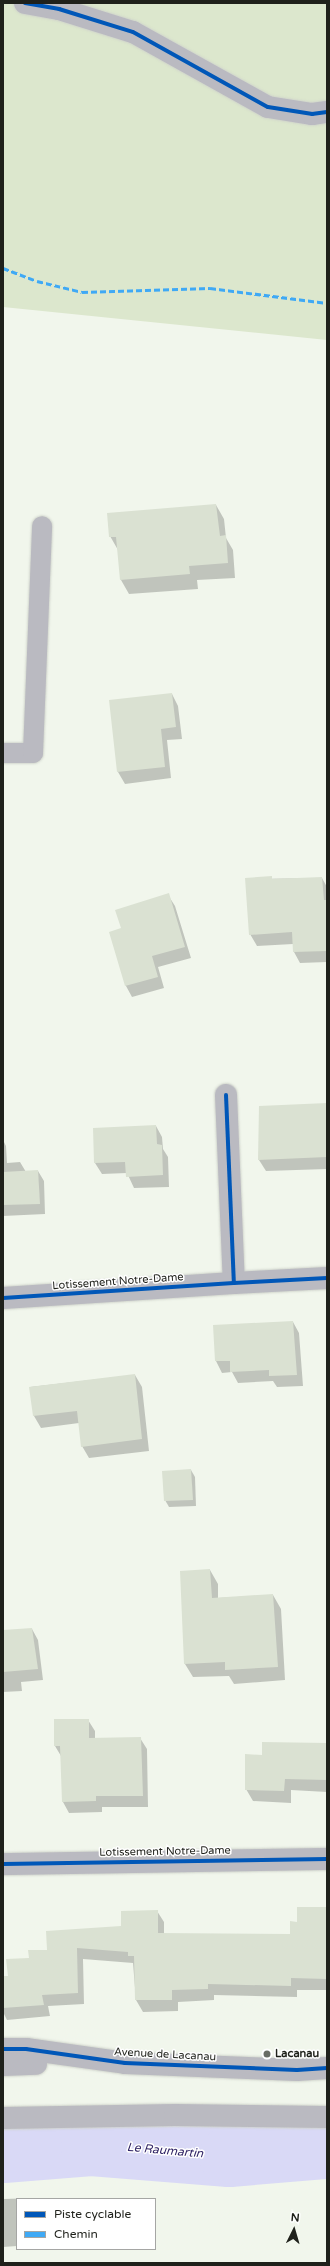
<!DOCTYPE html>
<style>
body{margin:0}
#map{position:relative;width:330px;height:2266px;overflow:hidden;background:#f1f6ec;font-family:"Varela Round",sans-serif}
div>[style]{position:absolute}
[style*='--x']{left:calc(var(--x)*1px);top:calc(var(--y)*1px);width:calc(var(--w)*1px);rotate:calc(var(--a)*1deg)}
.green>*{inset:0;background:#dce7cd}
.shadow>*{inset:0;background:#0003}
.river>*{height:61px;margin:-30.5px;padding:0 30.5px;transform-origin:30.5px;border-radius:30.5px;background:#d9d9f6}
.building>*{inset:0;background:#dae1d2}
.roads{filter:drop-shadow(0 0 1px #cfd3cb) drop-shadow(0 0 1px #cfd3cb)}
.lane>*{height:20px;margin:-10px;padding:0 10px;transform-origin:10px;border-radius:10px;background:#babac1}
.street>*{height:22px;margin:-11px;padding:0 11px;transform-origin:11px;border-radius:11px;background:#babac1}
.quiet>*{height:3px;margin-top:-1.5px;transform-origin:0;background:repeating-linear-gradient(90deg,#3fa9f5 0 6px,transparent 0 9px)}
.cycleway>*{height:4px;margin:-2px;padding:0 2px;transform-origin:2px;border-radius:2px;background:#0057b8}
.dots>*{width:11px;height:11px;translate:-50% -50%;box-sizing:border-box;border:2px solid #fff;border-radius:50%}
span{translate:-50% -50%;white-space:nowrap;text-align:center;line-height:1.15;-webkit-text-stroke:3px #fff;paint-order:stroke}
.street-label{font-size:11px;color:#1f211b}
.poi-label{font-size:11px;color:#1f211b;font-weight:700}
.left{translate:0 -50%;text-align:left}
.water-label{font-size:12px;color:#312566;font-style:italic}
.frame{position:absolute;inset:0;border:4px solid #1f211b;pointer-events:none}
.legend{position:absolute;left:16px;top:2198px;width:140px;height:52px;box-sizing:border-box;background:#fff;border:1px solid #a5a6a4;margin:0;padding:5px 7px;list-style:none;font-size:12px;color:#1f211b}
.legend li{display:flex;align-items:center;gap:8px;height:20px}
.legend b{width:20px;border:1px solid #a5a6a4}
.north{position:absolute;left:274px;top:2210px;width:40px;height:40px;-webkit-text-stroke:3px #fff;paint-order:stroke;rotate:5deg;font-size:11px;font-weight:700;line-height:16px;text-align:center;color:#1f211b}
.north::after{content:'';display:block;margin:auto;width:14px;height:18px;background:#1f211b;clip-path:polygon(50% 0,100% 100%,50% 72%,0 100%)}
</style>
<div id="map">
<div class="green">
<div style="clip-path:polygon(3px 3px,327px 3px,327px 340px,3px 307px)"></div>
</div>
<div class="shadow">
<div style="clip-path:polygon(216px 505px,224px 519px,226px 538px,233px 550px,235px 578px,197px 580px,198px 589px,129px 594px,121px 580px,118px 550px,110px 536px)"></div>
<div style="clip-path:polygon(172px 694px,178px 706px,182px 739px,167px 740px,171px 778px,125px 784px,118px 772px,110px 701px)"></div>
<div style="clip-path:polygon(322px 878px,327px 887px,327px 962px,300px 963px,294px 952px,293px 944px,257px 946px,250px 934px,246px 879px)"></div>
<div style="clip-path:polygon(168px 895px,175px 906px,191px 958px,158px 967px,164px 988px,132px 997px,126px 986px,110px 933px,122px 929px)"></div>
<div style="clip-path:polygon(327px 1104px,327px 1169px,266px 1171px,259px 1160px)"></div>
<div style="clip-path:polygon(156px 1126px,162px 1137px,163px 1149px,168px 1157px,169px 1187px,134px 1188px,127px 1173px,102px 1174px,95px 1163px)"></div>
<div style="clip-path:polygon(3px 1140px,6px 1146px,7px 1163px,20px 1162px,26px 1172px,38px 1171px,44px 1181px,45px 1214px,3px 1216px)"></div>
<div style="clip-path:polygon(293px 1322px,299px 1333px,303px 1386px,277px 1387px,273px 1381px,238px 1383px,232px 1372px,222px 1373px,216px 1361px,214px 1326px)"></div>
<div style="clip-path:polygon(135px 1375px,142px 1387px,149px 1451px,89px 1458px,82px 1446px,79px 1423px,41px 1428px,34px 1416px,30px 1387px)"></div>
<div style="clip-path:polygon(191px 1470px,195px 1477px,196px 1506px,169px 1507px,165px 1500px)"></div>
<div style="clip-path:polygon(210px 1570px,218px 1584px,218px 1598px,273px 1595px,281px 1609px,285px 1680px,234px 1684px,229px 1676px,193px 1677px,185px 1664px)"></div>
<div style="clip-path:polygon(32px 1629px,38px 1640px,43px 1680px,21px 1682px,22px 1691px,3px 1692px,3px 1631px)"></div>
<div style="clip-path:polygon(88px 1720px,95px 1731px,95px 1739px,140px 1738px,147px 1749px,148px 1807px,102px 1807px,102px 1812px,69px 1813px,63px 1802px,61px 1756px,55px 1746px)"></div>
<div style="clip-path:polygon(327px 1744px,327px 1792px,291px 1790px,291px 1803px,253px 1801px,246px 1789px,263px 1756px)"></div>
<div style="clip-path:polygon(327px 1908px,327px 1990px,297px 1990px,297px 1997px,214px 1995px,214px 2000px,178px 2002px,178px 2011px,143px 2012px,136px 2000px,133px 1963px,83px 1959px,84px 2004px,48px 2006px,50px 2016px,7px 2020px,3px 2012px,3px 1977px,9px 1977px,30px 1959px,122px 1927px,157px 1911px,164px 1922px,164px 1934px,291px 1935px,298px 1923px)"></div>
<div style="clip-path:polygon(39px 2198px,17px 2199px,17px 2246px,3px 2247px,3px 2199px)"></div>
</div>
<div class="river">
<div style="--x:3;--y:2152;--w:88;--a:-4.5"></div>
<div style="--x:91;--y:2145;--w:138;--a:4.6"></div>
<div style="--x:229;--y:2156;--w:98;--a:-4.7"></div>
</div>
<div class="building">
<div style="clip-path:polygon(216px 504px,220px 536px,226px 535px,228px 563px,189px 566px,190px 574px,120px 580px,116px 537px,109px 537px,107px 513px)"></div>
<div style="clip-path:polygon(172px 693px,176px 727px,161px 729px,165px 767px,117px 772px,109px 700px)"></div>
<div style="clip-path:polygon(272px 876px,272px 879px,322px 877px,324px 900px,327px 900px,327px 951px,293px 952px,292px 932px,249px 935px,245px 878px)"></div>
<div style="clip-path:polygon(169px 893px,185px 947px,152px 956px,158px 977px,125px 986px,109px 932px,121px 928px,115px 910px)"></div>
<div style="clip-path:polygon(327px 1103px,327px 1157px,258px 1160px,259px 1106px)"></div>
<div style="clip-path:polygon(156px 1125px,157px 1144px,162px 1145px,163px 1175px,126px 1177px,125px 1162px,94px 1163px,93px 1128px)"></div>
<div style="clip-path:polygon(38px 1170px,40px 1204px,3px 1205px,3px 1172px)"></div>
<div style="clip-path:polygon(293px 1321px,297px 1375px,269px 1376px,269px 1370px,230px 1372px,230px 1361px,215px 1361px,213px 1325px)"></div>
<div style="clip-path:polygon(135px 1374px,142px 1439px,81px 1447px,77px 1411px,33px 1416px,29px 1387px)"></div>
<div style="clip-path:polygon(191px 1469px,193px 1500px,164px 1501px,162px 1471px)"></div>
<div style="clip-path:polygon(210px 1569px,212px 1598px,273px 1594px,278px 1667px,225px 1670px,225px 1662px,184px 1664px,180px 1571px)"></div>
<div style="clip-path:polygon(32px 1628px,38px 1669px,3px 1672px,3px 1630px)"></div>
<div style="clip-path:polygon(54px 1719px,89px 1719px,89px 1738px,141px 1737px,143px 1796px,96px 1796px,96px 1801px,62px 1802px,60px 1746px,54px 1746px)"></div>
<div style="clip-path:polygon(262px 1742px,327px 1743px,327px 1780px,285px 1779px,284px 1791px,245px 1790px,245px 1754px,262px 1755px)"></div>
<div style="clip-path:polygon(297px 1907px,327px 1907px,327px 1979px,291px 1978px,291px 1986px,208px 1984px,208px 1989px,172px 1990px,172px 2000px,135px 2000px,134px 1956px,128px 1956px,128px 1952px,77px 1948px,78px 1993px,42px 1995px,44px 2005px,3px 2008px,3px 1976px,8px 1976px,6px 1959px,29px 1958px,28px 1950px,47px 1950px,46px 1931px,121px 1926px,121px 1911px,158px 1910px,158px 1933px,290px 1934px,290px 1921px,297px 1922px)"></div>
</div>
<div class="roads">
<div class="lane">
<div style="--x:3;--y:753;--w:30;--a:0"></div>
<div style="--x:33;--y:753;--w:227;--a:-87.7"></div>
</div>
<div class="street">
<div style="--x:25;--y:3;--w:35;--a:10"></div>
<div style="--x:59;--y:9;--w:77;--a:17.3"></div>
<div style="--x:133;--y:32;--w:154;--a:29.1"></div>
<div style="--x:268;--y:107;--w:45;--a:9"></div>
<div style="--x:312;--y:114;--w:15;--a:-8"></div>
<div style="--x:226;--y:1095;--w:188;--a:87.6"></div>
<div style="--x:234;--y:1283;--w:93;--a:-3.1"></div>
<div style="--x:3;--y:1298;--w:231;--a:-3.7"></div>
<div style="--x:3;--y:1864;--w:324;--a:-0.9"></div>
<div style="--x:3;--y:2049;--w:23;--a:0"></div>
<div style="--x:26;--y:2049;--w:100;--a:8"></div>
<div style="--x:125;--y:2063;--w:172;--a:2.3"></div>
<div style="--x:297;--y:2070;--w:30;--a:-4"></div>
<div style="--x:3;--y:2065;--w:33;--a:-2"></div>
<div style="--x:3;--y:2118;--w:172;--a:-1"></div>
<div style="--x:175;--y:2115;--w:152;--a:0.8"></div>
</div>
</div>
<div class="quiet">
<div style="--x:3;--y:268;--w:36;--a:21"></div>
<div style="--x:37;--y:281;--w:46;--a:13.7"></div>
<div style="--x:82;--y:292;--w:128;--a:-1.8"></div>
<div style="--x:210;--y:288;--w:118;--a:7.3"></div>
</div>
<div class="cycleway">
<div style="--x:25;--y:3;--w:35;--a:10"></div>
<div style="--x:59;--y:9;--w:77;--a:17.3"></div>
<div style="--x:133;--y:32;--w:154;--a:29.1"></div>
<div style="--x:268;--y:107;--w:45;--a:9"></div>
<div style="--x:312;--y:114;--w:15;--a:-8"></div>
<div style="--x:226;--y:1095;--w:188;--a:87.6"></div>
<div style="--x:234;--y:1283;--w:93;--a:-3.1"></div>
<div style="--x:3;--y:1298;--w:231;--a:-3.7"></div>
<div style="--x:3;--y:1864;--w:324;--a:-0.9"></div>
<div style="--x:3;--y:2049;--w:23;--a:0"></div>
<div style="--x:26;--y:2049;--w:100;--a:8"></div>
<div style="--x:125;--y:2063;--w:172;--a:2.3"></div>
<div style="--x:297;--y:2070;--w:30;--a:-4"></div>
</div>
<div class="dots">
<div style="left:267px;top:2054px;background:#686c64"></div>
</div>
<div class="street-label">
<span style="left:118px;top:1282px;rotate:-4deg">Lotissement Notre-Dame</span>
<span style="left:165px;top:1852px;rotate:-1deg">Lotissement Notre-Dame</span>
<span style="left:165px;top:2055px;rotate:3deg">Avenue de Lacanau</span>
</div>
<div class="poi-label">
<span class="left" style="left:275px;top:2054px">Lacanau</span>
</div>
<div class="water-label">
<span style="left:165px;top:2151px;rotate:5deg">Le Raumartin</span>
</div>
<div class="frame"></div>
<ul class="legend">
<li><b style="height:5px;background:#0057b8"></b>Piste cyclable</li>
<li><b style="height:5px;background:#3fa9f5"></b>Chemin</li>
</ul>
<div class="north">N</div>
</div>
